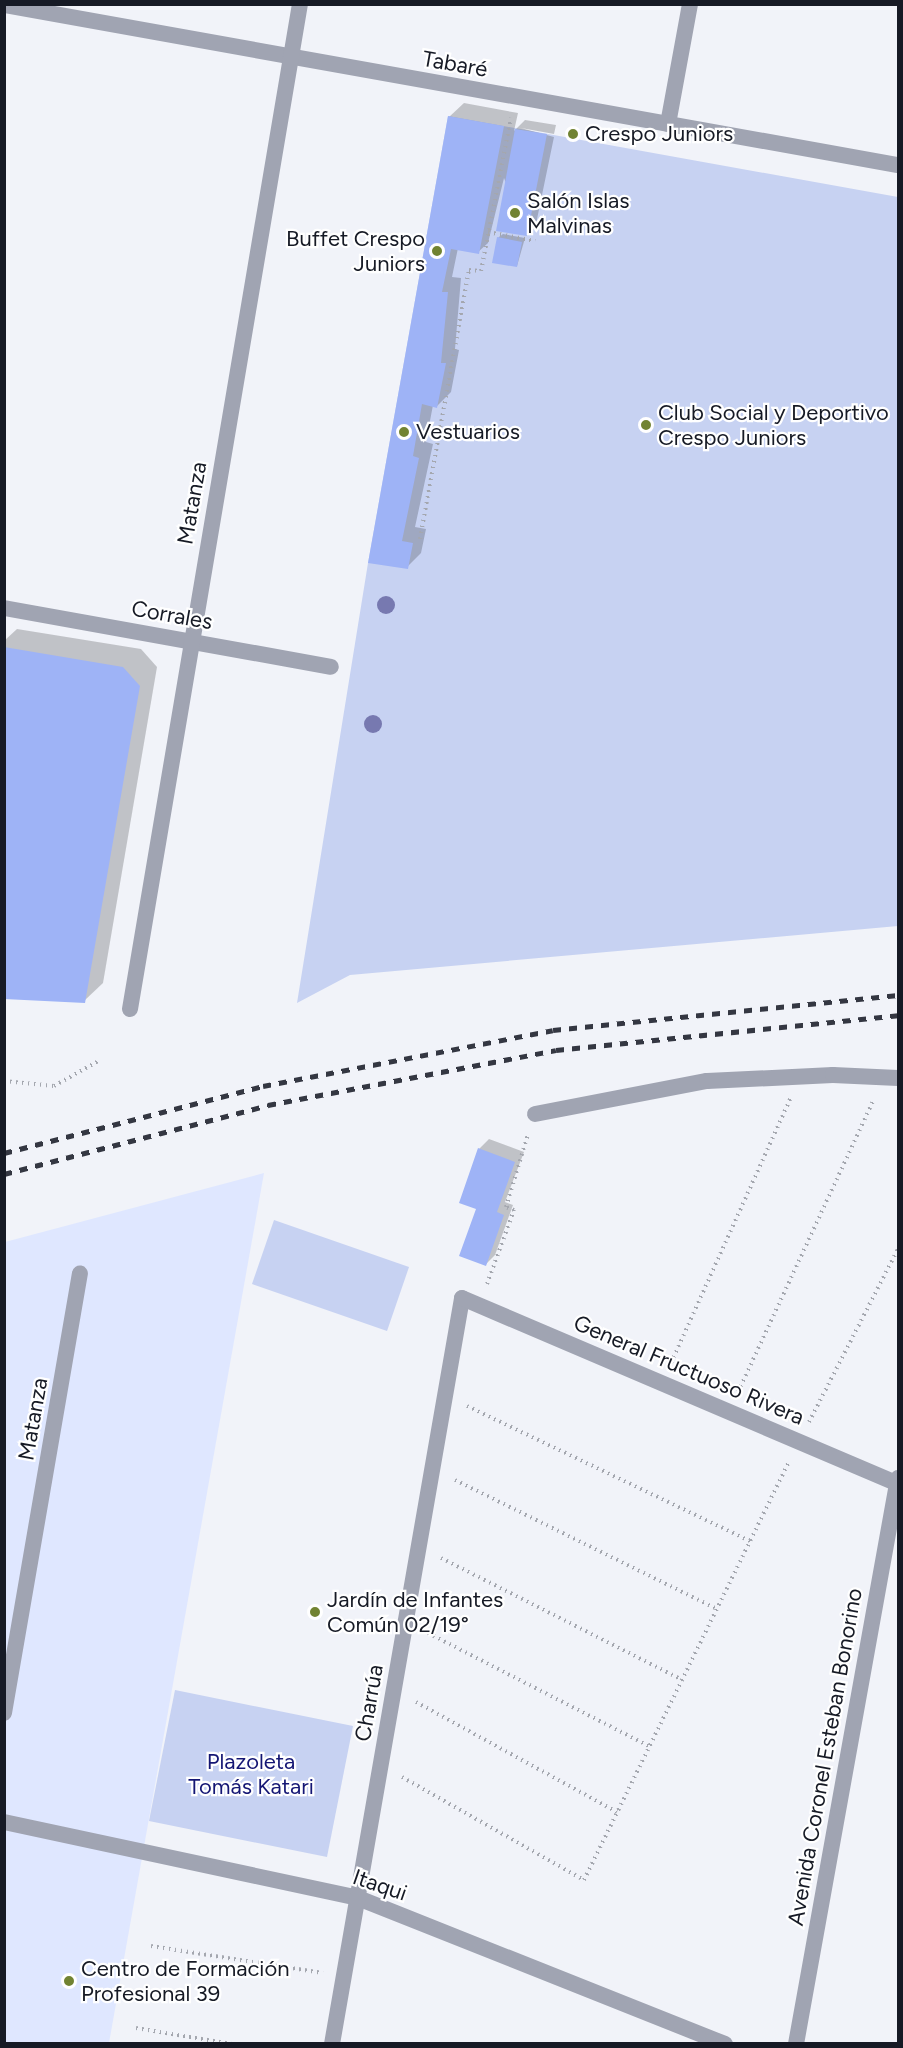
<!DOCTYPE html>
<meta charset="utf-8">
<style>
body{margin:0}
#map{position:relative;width:903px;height:2048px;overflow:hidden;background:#f1f3f9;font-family:Figtree,sans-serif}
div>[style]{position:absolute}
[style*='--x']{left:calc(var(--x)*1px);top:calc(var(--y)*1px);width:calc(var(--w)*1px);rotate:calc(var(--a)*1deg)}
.built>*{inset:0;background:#dfe7ff}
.green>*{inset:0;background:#c7d2f2}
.shadow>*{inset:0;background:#0003}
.building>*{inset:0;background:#9eb3f6}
.path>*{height:4px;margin-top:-2px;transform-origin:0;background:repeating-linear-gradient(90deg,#a4a7af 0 1.5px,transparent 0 6px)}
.minor>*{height:16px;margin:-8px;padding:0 8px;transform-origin:8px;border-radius:8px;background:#a0a4b2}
.tertiary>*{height:16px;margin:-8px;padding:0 8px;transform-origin:8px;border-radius:8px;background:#a0a4b2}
.rail>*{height:4.5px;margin-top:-2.25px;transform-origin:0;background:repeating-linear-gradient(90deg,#343742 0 8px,transparent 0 16px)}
.trees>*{width:18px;height:18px;margin:-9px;border-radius:50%;background:#7779b0}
.dots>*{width:16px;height:16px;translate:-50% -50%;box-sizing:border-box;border:3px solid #fff;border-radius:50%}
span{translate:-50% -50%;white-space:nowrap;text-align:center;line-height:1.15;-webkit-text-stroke:4.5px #fff;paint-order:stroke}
.street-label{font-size:22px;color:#161a25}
.poi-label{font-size:22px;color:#161a25}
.left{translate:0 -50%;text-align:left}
.right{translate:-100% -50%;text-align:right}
.park-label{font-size:22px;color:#141674}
.frame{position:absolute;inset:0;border:6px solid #161a25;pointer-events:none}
</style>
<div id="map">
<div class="built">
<div style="clip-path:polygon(264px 1173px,109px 2043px,5px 2044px,5px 1242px)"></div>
</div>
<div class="green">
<div style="clip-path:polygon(448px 116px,898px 197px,898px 926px,350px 975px,297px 1003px,368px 563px)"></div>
<div style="clip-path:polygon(274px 1220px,409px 1267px,387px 1331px,252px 1284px)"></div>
<div style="clip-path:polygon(175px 1690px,353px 1726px,327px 1857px,149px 1821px)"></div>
</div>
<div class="shadow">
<div style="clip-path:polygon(464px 103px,518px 113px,514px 131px,525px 120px,556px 125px,554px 134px,521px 128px,554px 137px,536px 224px,526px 234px,504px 178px,488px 243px,478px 252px,458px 248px,452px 277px,461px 278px,455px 349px,459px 350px,451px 392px,437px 406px,433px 405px,426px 442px,433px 444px,415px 527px,426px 529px,421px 553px,407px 567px,369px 562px,449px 117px)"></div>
<div style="clip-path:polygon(503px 234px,525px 238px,517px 266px,498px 238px)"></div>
<div style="clip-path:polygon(17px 629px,141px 649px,157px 667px,103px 983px,84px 1001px,4px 997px,4px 641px)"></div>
<div style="clip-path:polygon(489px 1139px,524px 1152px,505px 1202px,513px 1205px,495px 1255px,486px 1264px,478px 1208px,479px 1149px)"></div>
</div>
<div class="building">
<div style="clip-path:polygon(448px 116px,504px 126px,479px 254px,451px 249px,442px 292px,448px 292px,441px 363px,446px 363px,437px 408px,422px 404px,413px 456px,419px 458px,402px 541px,413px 543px,408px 569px,368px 563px)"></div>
<div style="clip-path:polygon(515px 129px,547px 134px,527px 236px,496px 231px)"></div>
<div style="clip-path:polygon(497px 237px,522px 242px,517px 267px,492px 263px)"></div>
<div style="clip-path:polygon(4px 647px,123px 667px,140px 686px,85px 1003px,4px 999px)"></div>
<div style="clip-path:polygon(478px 1148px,515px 1162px,497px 1212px,504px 1215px,486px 1266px,459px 1256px,476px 1209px,459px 1203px)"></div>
</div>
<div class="path">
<div style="--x:488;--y:232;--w:48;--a:10.8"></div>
<div style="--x:420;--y:539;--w:273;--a:-79.7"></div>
<div style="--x:469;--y:270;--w:12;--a:5"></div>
<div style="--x:481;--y:271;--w:156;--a:-78.9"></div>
<div style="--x:4;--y:1081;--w:50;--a:5.7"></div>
<div style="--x:54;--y:1086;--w:53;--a:-29.5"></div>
<div style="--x:487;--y:1284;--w:79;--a:-70"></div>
<div style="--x:514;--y:1210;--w:9;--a:-159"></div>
<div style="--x:506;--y:1207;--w:76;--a:-73.2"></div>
<div style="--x:671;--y:1363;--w:290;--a:-65.7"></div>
<div style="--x:738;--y:1392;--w:323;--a:-65.1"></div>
<div style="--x:467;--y:1406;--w:314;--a:25.5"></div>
<div style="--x:809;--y:1422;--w:195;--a:-62.8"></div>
<div style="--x:455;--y:1480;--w:292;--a:26.2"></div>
<div style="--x:441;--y:1558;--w:270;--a:26.8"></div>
<div style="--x:428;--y:1633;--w:248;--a:27.1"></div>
<div style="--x:416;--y:1702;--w:229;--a:28.7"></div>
<div style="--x:402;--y:1777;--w:209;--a:29.5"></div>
<div style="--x:584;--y:1880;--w:464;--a:-63.9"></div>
<div style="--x:151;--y:1946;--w:174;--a:8.9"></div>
<div style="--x:136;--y:2028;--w:97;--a:9.5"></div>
</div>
<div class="minor">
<div style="--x:4;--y:5;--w:908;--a:10.15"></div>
<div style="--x:668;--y:124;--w:122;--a:-79.6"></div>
<div style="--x:4;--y:608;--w:332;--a:10.2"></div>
<div style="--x:130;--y:1009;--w:1019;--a:-80.4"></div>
<div style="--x:535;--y:1114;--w:175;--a:-10.9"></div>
<div style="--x:707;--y:1081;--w:126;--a:-2.7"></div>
<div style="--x:833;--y:1075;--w:65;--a:2.6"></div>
<div style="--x:4;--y:1713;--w:446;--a:-80.2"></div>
<div style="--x:4;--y:1822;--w:362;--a:12.1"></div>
<div style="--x:358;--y:1898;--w:395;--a:21.7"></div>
<div style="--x:332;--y:2044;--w:757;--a:-80.11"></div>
<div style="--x:462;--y:1298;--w:474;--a:23.1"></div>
</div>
<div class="tertiary">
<div style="--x:796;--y:2044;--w:575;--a:-79.78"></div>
</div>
<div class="rail">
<div style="--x:4;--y:1153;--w:268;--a:-14.5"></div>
<div style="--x:263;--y:1086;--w:295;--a:-10.9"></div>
<div style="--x:553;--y:1030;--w:347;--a:-5.8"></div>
<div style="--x:4;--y:1174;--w:273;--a:-14.6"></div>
<div style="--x:268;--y:1105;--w:293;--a:-10.8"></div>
<div style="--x:556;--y:1050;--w:344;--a:-5.8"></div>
</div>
<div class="trees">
<div style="left:386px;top:605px"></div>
<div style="left:373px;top:724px"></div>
</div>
<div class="dots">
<div style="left:573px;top:134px;background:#718332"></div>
<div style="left:515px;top:213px;background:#718332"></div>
<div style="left:437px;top:251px;background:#718332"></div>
<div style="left:646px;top:425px;background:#718332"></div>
<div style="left:404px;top:432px;background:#718332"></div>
<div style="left:315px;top:1612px;background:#718332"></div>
<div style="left:69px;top:1981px;background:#718332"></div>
</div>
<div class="street-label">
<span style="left:455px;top:64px;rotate:10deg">Tabaré</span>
<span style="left:192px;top:503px;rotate:-80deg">Matanza</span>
<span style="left:172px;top:615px;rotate:10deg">Corrales</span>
<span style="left:689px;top:1370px;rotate:23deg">General Fructuoso Rivera</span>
<span style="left:33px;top:1419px;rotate:-80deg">Matanza</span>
<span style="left:369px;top:1703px;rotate:-80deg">Charrúa</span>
<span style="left:825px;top:1757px;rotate:-80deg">Avenida Coronel Esteban Bonorino</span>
<span style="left:380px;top:1885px;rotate:19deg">Itaqui</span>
</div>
<div class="poi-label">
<span class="left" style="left:585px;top:134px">Crespo Juniors</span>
<span class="left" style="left:527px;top:213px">Salón Islas<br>Malvinas</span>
<span class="right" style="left:425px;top:251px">Buffet Crespo<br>Juniors</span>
<span class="left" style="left:658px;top:425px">Club Social y Deportivo<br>Crespo Juniors</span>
<span class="left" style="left:416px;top:432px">Vestuarios</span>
<span class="left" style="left:327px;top:1612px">Jardín de Infantes<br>Común 02/19°</span>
<span class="left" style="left:81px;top:1981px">Centro de Formación<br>Profesional 39</span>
</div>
<div class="park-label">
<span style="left:251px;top:1774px">Plazoleta<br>Tomás Katari</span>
</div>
<div class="frame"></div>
</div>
